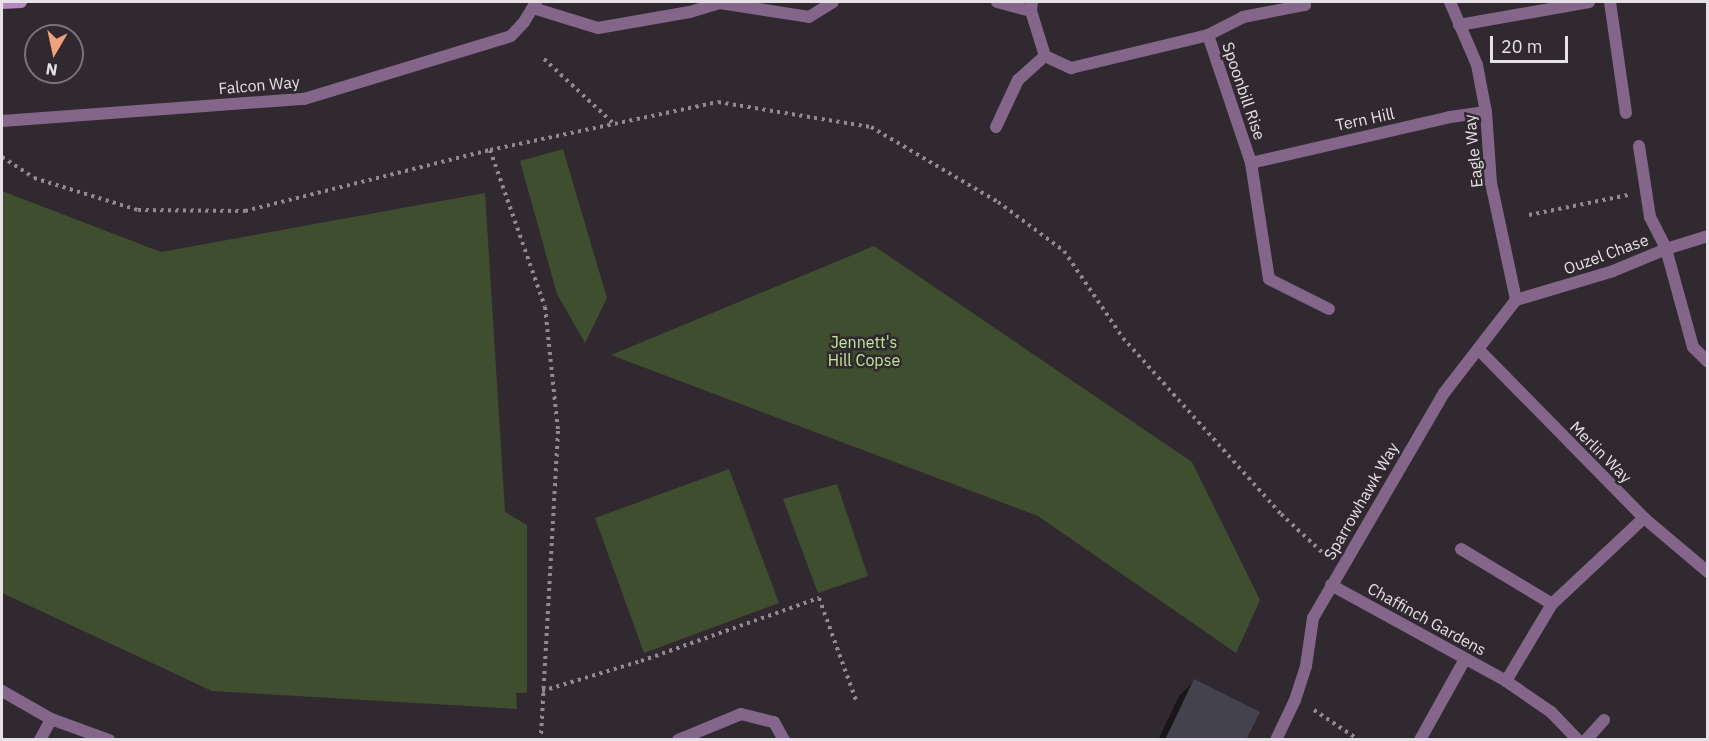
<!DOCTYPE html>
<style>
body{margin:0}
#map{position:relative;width:1709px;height:741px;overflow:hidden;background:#302930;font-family:"IBM Plex Sans",sans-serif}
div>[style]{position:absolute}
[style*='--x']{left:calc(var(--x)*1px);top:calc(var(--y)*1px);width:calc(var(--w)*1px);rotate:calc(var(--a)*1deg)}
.green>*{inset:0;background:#3f4e2e}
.shadow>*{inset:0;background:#0007}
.building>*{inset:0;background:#44434d}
.path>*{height:4px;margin-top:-2px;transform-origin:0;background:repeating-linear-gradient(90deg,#918b91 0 3px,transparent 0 7.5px)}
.lane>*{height:12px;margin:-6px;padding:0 6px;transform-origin:6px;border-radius:6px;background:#83668a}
.street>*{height:12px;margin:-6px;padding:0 6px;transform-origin:6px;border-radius:6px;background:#83668a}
.secondary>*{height:12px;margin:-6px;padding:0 6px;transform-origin:6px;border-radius:6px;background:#b586c0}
span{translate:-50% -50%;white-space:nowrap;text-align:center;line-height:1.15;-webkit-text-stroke:5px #302930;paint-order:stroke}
.street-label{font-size:16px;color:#e5e1e6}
.park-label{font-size:16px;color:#c1e795}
.frame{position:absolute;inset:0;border:3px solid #e5e1e6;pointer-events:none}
.north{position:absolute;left:24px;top:24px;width:60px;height:60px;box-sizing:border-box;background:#302930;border:2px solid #787379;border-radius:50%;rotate:189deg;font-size:16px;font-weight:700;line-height:24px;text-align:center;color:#e5e1e6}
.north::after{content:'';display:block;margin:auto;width:21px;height:27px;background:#f1a17e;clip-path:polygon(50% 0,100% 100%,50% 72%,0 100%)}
.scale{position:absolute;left:1490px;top:36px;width:78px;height:27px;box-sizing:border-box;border:3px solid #e5e1e6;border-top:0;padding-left:8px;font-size:18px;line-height:21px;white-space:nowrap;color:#e5e1e6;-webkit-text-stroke:4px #302930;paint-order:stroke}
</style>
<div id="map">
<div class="green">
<div style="clip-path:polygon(563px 149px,607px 298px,585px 343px,557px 294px,520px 161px)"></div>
<div style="clip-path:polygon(2px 191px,161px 252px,485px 193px,505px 512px,527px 525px,527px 693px,516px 693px,517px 709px,212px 691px,2px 593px)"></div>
<div style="clip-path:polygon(874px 246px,1192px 462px,1260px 600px,1236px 653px,1038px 516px,611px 355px)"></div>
<div style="clip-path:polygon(729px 469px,779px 603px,644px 653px,595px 518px)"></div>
<div style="clip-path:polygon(837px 484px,868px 576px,818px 593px,783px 499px)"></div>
</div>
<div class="shadow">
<div style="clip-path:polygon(1194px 681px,1245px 740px,1158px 740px,1179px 696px)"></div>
</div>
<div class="building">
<div style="clip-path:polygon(1194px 679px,1260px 712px,1246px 740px,1165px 740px)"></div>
</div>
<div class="path">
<div style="--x:544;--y:59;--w:93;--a:42.8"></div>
<div style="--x:490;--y:150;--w:166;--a:70.7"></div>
<div style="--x:545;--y:307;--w:125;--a:84"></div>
<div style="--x:558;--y:431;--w:306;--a:93.2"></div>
<div style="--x:2;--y:157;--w:38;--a:33"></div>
<div style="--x:34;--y:178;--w:109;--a:17.1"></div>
<div style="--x:138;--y:210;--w:107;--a:0.5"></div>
<div style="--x:245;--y:211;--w:252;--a:-14"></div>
<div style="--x:490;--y:150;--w:233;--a:-11.9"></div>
<div style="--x:718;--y:102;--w:155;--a:9.3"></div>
<div style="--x:871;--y:127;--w:147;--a:30.6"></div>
<div style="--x:998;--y:202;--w:82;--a:36.6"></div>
<div style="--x:1064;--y:251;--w:105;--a:55.9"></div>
<div style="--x:1123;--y:338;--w:237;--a:48.1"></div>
<div style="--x:1281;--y:514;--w:59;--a:42.9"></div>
<div style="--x:1529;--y:215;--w:101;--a:-11.4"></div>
<div style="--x:542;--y:691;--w:103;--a:-16.9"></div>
<div style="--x:641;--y:661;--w:189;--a:-19.5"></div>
<div style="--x:819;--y:598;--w:109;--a:70.1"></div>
<div style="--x:1314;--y:710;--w:54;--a:33.7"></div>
</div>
<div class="lane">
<div style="--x:1610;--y:2;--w:112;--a:81.8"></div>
<div style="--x:1208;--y:35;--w:39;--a:-27"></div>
<div style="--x:1243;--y:17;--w:63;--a:-11"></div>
<div style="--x:1305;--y:5;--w:3;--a:-108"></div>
<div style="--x:996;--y:127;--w:52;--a:-64.9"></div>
<div style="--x:1018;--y:80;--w:36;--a:-42"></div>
<div style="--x:1639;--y:146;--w:72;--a:81.2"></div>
<div style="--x:1650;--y:217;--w:36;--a:63"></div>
<div style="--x:1666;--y:249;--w:102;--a:74.6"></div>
<div style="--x:1693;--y:347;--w:21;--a:45"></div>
<div style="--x:1461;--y:549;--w:106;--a:31.1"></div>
<div style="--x:1420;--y:740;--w:93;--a:-60.9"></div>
<div style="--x:1586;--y:740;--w:27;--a:-48"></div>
</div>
<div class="street">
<div style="--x:997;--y:2;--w:35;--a:15"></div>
<div style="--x:1032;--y:2;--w:9;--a:96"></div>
<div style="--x:1031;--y:11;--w:47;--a:72.7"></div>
<div style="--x:1045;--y:56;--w:29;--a:25"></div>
<div style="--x:1071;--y:68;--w:141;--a:-13.5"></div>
<div style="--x:1208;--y:35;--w:135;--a:71.4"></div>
<div style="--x:1251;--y:163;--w:117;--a:81.2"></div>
<div style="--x:1269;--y:279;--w:67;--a:26.6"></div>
<div style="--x:1450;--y:2;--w:69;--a:66.8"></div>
<div style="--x:1477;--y:65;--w:48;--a:79.2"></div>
<div style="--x:1486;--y:112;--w:71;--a:86"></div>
<div style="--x:1491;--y:183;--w:120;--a:77.9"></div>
<div style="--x:533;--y:8;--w:68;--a:17.1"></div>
<div style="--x:598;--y:28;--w:93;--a:-9.9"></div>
<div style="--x:690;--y:12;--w:31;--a:-17"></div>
<div style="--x:720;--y:3;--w:90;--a:8.9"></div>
<div style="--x:809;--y:17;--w:28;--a:-32"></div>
<div style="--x:1459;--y:25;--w:132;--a:-10"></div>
<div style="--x:2;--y:121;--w:303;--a:-4.2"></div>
<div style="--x:304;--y:99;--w:216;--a:-16.9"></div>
<div style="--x:511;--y:36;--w:19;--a:-47"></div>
<div style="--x:524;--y:22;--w:23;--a:-59"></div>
<div style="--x:1251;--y:163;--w:204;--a:-13"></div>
<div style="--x:1450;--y:117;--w:36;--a:-8"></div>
<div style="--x:1516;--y:300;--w:101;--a:-16.6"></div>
<div style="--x:1613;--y:271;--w:57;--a:-22.5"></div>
<div style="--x:1666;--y:249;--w:44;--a:-17.2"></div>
<div style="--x:1478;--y:349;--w:237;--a:45.5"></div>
<div style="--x:1644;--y:518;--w:84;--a:40.2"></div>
<div style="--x:1331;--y:585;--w:200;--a:28.7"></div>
<div style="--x:1506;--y:681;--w:55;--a:34.6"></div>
<div style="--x:1551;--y:712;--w:39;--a:46"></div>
<div style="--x:1506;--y:681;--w:90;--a:-59.1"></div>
<div style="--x:1552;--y:604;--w:126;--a:-43.1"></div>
<div style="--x:2;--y:691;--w:56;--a:29.7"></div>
<div style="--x:51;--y:719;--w:62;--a:19.9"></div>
<div style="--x:40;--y:740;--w:24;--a:-62"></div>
<div style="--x:678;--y:740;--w:68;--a:-22.4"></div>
<div style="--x:741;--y:714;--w:34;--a:14"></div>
<div style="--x:774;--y:722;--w:21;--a:61"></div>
<div style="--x:1276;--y:740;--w:44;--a:-64.6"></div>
<div style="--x:1295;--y:700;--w:36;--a:-72"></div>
<div style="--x:1306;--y:666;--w:49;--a:-81.7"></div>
<div style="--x:1313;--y:618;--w:260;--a:-59.8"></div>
<div style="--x:1444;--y:393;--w:118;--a:-52.3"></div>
</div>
<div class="secondary">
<div style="--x:2;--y:3;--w:19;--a:-3"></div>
</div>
<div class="street-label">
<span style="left:259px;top:85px;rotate:-5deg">Falcon Way</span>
<span style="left:1244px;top:91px;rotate:71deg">Spoonbill Rise</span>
<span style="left:1365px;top:119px;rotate:-12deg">Tern Hill</span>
<span style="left:1473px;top:151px;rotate:-96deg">Eagle Way</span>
<span style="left:1606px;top:254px;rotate:-20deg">Ouzel Chase</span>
<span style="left:1601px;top:452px;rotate:45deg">Merlin Way</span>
<span style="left:1361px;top:501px;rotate:-60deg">Sparrowhawk Way</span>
<span style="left:1427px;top:619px;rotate:29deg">Chaffinch Gardens</span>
</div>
<div class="park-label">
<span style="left:864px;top:351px">Jennett's<br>Hill Copse</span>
</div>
<div class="frame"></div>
<div class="north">N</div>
<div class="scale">20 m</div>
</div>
